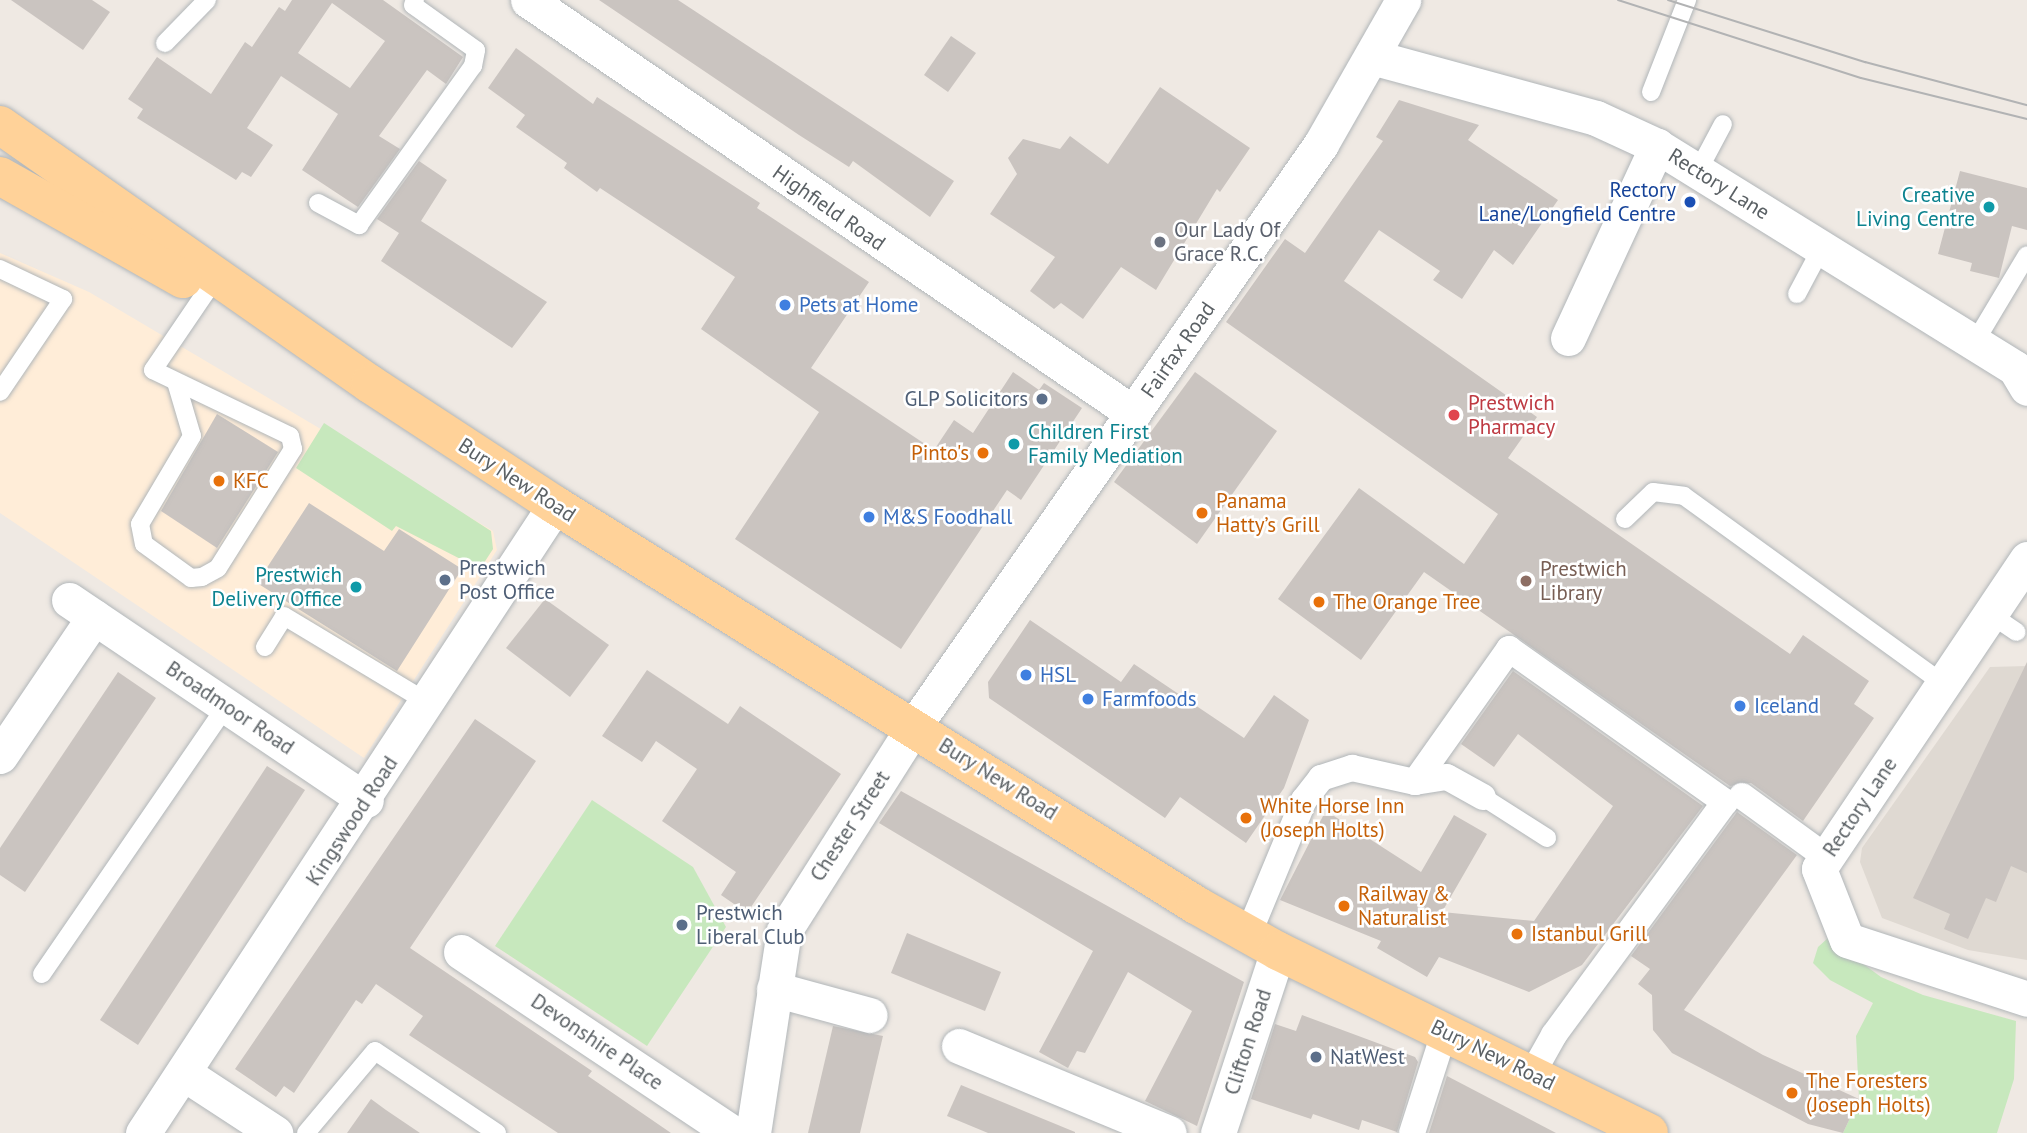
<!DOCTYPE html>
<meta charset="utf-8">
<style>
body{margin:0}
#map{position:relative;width:2027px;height:1133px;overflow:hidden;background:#efe9e3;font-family:"PT Sans",sans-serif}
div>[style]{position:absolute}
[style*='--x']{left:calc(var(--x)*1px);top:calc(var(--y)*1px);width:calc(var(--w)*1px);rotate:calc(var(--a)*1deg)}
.commercial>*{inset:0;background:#ffedd8}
.education>*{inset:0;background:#dfd9d2}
.green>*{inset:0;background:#c7e8bd}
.building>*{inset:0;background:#cac4c0}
.roads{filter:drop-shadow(0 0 2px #b1b6b9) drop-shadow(0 0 2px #b1b6b9)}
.service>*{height:18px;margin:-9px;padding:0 9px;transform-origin:9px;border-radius:9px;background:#fff}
.pedestrian>*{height:26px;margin:-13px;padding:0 13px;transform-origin:13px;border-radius:13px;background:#fff}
.minor>*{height:35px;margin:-17.5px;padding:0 17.5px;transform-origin:17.5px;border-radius:17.5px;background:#fff}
.trunk>*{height:38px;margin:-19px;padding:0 19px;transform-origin:19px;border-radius:19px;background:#ffd299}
.tram>*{height:2px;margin:-1px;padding:0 1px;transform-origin:1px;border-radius:1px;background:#b2b3b4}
.dots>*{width:19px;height:19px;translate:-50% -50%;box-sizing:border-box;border:4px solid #fff;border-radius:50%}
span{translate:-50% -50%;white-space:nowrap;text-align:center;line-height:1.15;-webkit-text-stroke:5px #fff;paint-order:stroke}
.street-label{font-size:21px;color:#5b6165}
.transit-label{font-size:21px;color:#164399}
.right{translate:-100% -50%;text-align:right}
.culture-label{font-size:21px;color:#0d838f}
.left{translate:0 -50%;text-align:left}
.worship-label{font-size:21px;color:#5b616d}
.shop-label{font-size:21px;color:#366cbe}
.service-label{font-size:21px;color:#4e5e75}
.health-label{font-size:21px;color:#be3a42}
.food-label{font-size:21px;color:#c56008}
.education-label{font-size:21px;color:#785e54}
</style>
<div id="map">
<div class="commercial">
<div style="clip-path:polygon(0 253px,89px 292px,493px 531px,497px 550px,364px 758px,0 513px)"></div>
</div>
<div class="education">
<div style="clip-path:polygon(2027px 666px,2027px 960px,1968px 950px,1882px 918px,1860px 862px,1862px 848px,1990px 667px)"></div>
</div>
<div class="green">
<div style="clip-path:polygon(324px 423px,491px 531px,493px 549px,480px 569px,396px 526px,392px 531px,296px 468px)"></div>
<div style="clip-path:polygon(592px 800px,693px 867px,726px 927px,647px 1046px,495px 946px)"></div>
<div style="clip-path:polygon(1828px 938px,1881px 977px,1923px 995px,2016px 1021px,2014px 1079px,1997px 1133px,1843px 1133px,1859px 1099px,1856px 1036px,1873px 1003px,1830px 980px,1813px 963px,1818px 947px)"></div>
</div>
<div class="building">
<div style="clip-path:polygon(11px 0,92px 0,110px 12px,83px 50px)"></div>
<div style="clip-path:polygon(evenodd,292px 0,383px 0,463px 57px,446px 84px,427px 70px,379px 136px,400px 149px,358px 207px,302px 170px,338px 114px,281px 76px,247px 128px,273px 145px,251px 177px,242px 172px,236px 180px,137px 118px,143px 109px,128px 99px,157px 57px,211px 94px,245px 42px,252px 47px,279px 7px,285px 11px,292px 0,332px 3px,385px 41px,350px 88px,298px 53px,332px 3px)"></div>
<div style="clip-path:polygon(599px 0,678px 0,954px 181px,930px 217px,853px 161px,849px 167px,799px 135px)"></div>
<div style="clip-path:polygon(951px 36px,976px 53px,948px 92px,924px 75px)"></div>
<div style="clip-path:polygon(516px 48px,593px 104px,597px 97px,760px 203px,757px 208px,869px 282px,811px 368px,934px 450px,954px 420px,973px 433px,1013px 372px,1039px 390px,1044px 383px,1082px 408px,1021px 500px,1007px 490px,901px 649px,735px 539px,819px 412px,701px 329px,735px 277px,600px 188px,597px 192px,564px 168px,567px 163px,516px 127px,525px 115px,488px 88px)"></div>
<div style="clip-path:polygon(1160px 87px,1250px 148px,1220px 192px,1217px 189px,1156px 290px,1121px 267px,1083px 319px,1061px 303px,1054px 309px,1030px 291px,1055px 257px,990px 214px,1017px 174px,1008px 158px,1023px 139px,1060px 149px,1070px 136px,1108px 164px)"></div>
<div style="clip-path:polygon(1399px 100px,1479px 125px,1468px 140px,1558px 200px,1513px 265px,1494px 250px,1462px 299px,1433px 280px,1440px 271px,1379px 230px,1344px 281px,1537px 417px,1508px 458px,1790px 654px,1803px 635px,1869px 681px,1854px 704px,1874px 718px,1803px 821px,1751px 783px,1730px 786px,1424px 572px,1361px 660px,1278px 599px,1359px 488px,1464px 564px,1498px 514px,1226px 322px,1285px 239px,1305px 253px,1383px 141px,1376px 137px)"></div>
<div style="clip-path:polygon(419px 161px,447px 180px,421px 221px,547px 302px,512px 348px,381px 261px,399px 233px,377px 219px)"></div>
<div style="clip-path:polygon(1960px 171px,2027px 188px,2027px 230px,2012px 226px,1999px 278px,1970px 271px,1972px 263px,1938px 254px)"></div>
<div style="clip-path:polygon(1195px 372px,1277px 431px,1197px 544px,1114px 482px)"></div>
<div style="clip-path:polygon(217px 414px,278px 452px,217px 548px,161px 511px)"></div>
<div style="clip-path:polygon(309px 503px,384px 551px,399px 529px,462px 569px,397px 671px,257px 583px)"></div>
<div style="clip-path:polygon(545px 599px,609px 645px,570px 697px,506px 648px)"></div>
<div style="clip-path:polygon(1030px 620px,1121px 682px,1134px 664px,1244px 738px,1274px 695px,1309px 720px,1284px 788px,1246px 843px,1180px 797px,1165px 818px,989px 698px,988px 682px)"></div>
<div style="clip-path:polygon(2027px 662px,2027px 873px,2011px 866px,1996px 902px,1986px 898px,1968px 939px,1944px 929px,1950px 914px,1913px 898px)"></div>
<div style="clip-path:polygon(647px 670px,728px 724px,740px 706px,841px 774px,747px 913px,721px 895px,736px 872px,662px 821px,697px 769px,656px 741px,642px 762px,602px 736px)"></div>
<div style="clip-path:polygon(1513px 671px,1703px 806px,1582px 965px,1529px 992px,1439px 957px,1427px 977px,1377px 948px,1381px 941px,1280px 900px,1323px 816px,1334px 816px,1421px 872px,1454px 815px,1487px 834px,1442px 912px,1534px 921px,1613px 806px,1518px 734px,1494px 767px,1461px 744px)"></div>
<div style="clip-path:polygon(118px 672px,156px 698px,25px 892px,0 875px,0 848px)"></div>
<div style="clip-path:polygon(475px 719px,536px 761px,410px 948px,592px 1071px,588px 1076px,671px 1133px,558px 1133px,409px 1035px,423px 1016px,376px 984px,362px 1004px,356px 1000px,294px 1093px,284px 1086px,276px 1097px,235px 1069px)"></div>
<div style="clip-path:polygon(267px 766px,305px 790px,138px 1045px,100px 1020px)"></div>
<div style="clip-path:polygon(901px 791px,1244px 982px,1197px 1126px,1145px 1101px,1192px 1011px,1128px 972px,1085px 1053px,1077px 1051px,1068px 1068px,1039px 1052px,1093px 951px,879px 823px)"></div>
<div style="clip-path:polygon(1737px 812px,1797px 855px,1684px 1010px,1763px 1055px,1859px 1099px,1843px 1133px,1808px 1124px,1672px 1053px,1653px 1030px,1652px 995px,1638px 984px,1650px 969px,1631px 956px)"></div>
<div style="clip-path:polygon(907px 933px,1001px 972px,985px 1011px,891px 973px)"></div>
<div style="clip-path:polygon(1302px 1015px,1415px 1057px,1418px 1062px,1397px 1132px,1362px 1120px,1359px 1130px,1313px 1114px,1311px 1119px,1251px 1099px,1275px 1024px,1296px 1031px)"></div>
<div style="clip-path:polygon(833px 1026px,883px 1036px,860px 1133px,808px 1133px)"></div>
<div style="clip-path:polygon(1447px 1076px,1556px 1133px,1429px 1133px)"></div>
<div style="clip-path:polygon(961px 1085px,1075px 1132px,1075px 1133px,988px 1133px,947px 1116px)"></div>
<div style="clip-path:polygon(371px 1099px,386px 1110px,420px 1133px,347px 1133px)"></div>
</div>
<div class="roads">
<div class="service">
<div style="--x:165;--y:43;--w:60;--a:-45.7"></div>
<div style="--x:1651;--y:92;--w:99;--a:-68.6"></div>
<div style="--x:1698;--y:171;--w:53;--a:-62"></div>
<div style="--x:318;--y:203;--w:47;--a:28.2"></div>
<div style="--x:359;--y:225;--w:196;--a:-54.4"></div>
<div style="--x:473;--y:66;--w:16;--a:-79"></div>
<div style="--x:476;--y:50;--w:77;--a:-144.5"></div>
<div style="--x:413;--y:5;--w:5;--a:-68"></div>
<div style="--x:0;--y:269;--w:70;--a:25.5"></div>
<div style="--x:63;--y:299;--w:112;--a:124.1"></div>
<div style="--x:1797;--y:294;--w:53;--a:-62"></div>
<div style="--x:1975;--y:342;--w:101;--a:-59.1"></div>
<div style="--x:176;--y:382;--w:56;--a:73.5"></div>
<div style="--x:192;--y:436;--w:102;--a:120.6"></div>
<div style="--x:140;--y:524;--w:20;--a:79"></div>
<div style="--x:144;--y:544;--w:58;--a:35.9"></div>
<div style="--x:191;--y:578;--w:11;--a:-5"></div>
<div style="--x:202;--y:577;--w:18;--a:-29"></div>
<div style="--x:218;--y:568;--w:141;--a:-57.8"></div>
<div style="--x:293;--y:449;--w:13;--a:-103"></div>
<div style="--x:290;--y:436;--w:152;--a:-154.3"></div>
<div style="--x:153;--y:370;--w:94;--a:-55.8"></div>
<div style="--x:1625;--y:519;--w:39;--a:-44"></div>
<div style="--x:1653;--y:492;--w:31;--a:7"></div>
<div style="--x:1684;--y:496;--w:321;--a:35.9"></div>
<div style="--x:1990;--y:614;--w:32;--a:34"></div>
<div style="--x:265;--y:647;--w:36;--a:-58"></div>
<div style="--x:284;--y:616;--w:169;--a:31"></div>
<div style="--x:1483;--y:797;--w:76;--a:32.6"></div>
<div style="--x:42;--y:974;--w:325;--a:-55.5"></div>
<div style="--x:306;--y:1133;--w:107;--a:-49.9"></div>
<div style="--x:375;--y:1051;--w:147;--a:33.9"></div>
</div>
<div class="pedestrian">
<div style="--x:1415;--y:782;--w:163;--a:-54.7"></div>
<div style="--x:1509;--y:649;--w:265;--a:35.3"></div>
<div style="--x:1725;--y:802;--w:289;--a:126.3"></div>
<div style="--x:1554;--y:1035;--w:45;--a:119.4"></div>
<div style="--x:1742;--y:796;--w:104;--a:36"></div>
<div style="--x:1248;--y:935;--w:146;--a:-67.5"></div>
<div style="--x:1304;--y:800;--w:28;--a:-52"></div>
<div style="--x:1321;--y:778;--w:33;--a:-18"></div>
<div style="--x:1352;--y:768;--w:65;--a:12.5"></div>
<div style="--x:1415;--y:782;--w:32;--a:-9"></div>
<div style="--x:1447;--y:777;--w:41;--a:29.1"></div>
<div style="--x:1412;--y:1133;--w:108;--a:-72.2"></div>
</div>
<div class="minor">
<div style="--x:528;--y:0;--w:733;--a:34.32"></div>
<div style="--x:1372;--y:57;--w:232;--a:15.2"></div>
<div style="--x:1596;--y:118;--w:67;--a:24.7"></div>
<div style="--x:1657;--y:146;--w:421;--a:31.8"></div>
<div style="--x:2015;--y:368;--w:23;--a:59"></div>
<div style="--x:1568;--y:338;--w:212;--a:-65.1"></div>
<div style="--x:2027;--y:559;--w:373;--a:123.9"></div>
<div style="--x:1819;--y:869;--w:76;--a:68.5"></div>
<div style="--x:1847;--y:940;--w:189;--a:18.1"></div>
<div style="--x:69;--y:600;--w:358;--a:34"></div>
<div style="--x:0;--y:756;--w:168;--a:-55.9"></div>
<div style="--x:461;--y:952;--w:326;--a:33.7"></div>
<div style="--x:774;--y:989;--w:99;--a:15.2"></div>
<div style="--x:959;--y:1046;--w:227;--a:22.5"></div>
<div style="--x:185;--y:1074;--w:108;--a:33.2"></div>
<div style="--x:143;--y:1133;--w:751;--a:-56.73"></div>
<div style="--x:753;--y:1133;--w:204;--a:-81.3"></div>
<div style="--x:784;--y:931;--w:243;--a:-57.6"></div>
<div style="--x:914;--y:726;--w:710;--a:-55.03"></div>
<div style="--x:1321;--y:144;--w:166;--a:-60.3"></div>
<div style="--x:1218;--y:1133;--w:192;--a:-71.8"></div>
</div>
<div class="trunk">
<div style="--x:0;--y:125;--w:452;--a:35"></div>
<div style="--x:370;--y:384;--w:221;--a:33.2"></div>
<div style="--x:555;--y:505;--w:756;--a:31.97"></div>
<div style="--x:1196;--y:905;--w:94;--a:29.3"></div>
<div style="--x:1278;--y:951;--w:413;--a:26.1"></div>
<div style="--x:0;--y:176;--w:210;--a:29.4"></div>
</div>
</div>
<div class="tram">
<div style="--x:1618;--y:0;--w:255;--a:17.8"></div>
<div style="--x:1861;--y:78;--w:171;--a:13.9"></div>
<div style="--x:1668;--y:0;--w:207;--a:17.5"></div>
<div style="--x:1865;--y:62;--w:168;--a:14.9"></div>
</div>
<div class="dots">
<div style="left:1690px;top:202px;background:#1a4fb4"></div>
<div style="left:1989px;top:207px;background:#0f9aa8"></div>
<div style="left:1160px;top:242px;background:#6b7280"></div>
<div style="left:785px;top:305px;background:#3f7fe0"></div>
<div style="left:1042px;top:399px;background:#5c6f8a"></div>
<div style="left:1454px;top:415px;background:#e0444e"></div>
<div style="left:1014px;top:444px;background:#0f9aa8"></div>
<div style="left:983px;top:453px;background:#e8710a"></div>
<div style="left:219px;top:481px;background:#e8710a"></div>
<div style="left:1202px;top:513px;background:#e8710a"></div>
<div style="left:869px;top:517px;background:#3f7fe0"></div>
<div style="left:445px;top:580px;background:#5c6f8a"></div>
<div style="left:1526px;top:581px;background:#8d6e63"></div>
<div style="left:356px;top:587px;background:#0f9aa8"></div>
<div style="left:1319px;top:602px;background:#e8710a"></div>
<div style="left:1026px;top:675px;background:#3f7fe0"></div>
<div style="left:1088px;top:699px;background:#3f7fe0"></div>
<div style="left:1740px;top:706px;background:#3f7fe0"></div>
<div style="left:1246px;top:818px;background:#e8710a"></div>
<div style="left:1344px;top:906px;background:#e8710a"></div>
<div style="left:682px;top:925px;background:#5c6f8a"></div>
<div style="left:1517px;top:934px;background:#e8710a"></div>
<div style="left:1316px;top:1057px;background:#5c6f8a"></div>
<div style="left:1792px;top:1093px;background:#e8710a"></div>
</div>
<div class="street-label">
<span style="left:1719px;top:184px;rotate:32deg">Rectory Lane</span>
<span style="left:829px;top:208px;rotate:35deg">Highfield Road</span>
<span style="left:1178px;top:350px;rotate:-55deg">Fairfax Road</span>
<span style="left:517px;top:480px;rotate:33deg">Bury New Road</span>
<span style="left:230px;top:708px;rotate:34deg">Broadmoor Road</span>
<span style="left:998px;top:779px;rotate:32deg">Bury New Road</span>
<span style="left:1860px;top:807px;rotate:-56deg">Rectory Lane</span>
<span style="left:352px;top:821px;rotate:-57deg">Kingswood Road</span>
<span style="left:850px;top:826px;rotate:-57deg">Chester Street</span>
<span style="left:597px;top:1042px;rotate:34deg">Devonshire Place</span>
<span style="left:1248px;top:1042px;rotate:-72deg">Clifton Road</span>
<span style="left:1493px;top:1055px;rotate:26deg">Bury New Road</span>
</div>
<div class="transit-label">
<span class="right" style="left:1676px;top:202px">Rectory<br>Lane/Longfield Centre</span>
</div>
<div class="culture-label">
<span class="right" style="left:1975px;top:207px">Creative<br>Living Centre</span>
<span class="left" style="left:1028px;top:444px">Children First<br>Family Mediation</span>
<span class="right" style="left:342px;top:587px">Prestwich<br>Delivery Office</span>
</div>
<div class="worship-label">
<span class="left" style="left:1174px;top:242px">Our Lady Of<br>Grace R.C.</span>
</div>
<div class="shop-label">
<span class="left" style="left:799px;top:305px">Pets at Home</span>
<span class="left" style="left:883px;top:517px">M&amp;S Foodhall</span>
<span class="left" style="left:1040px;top:675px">HSL</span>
<span class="left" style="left:1102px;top:699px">Farmfoods</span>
<span class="left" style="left:1754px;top:706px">Iceland</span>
</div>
<div class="service-label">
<span class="right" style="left:1028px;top:399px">GLP Solicitors</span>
<span class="left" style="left:459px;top:580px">Prestwich<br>Post Office</span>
<span class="left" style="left:696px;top:925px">Prestwich<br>Liberal Club</span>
<span class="left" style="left:1330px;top:1057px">NatWest</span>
</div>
<div class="health-label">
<span class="left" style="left:1468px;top:415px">Prestwich<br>Pharmacy</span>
</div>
<div class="food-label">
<span class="right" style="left:969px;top:453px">Pinto's</span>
<span class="left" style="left:233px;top:481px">KFC</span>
<span class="left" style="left:1216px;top:513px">Panama<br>Hatty’s Grill</span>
<span class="left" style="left:1333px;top:602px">The Orange Tree</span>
<span class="left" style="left:1260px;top:818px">White Horse Inn<br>(Joseph Holts)</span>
<span class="left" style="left:1358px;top:906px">Railway &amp;<br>Naturalist</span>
<span class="left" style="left:1531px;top:934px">Istanbul Grill</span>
<span class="left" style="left:1806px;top:1093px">The Foresters<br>(Joseph Holts)</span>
</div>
<div class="education-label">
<span class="left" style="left:1540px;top:581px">Prestwich<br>Library</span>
</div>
</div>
